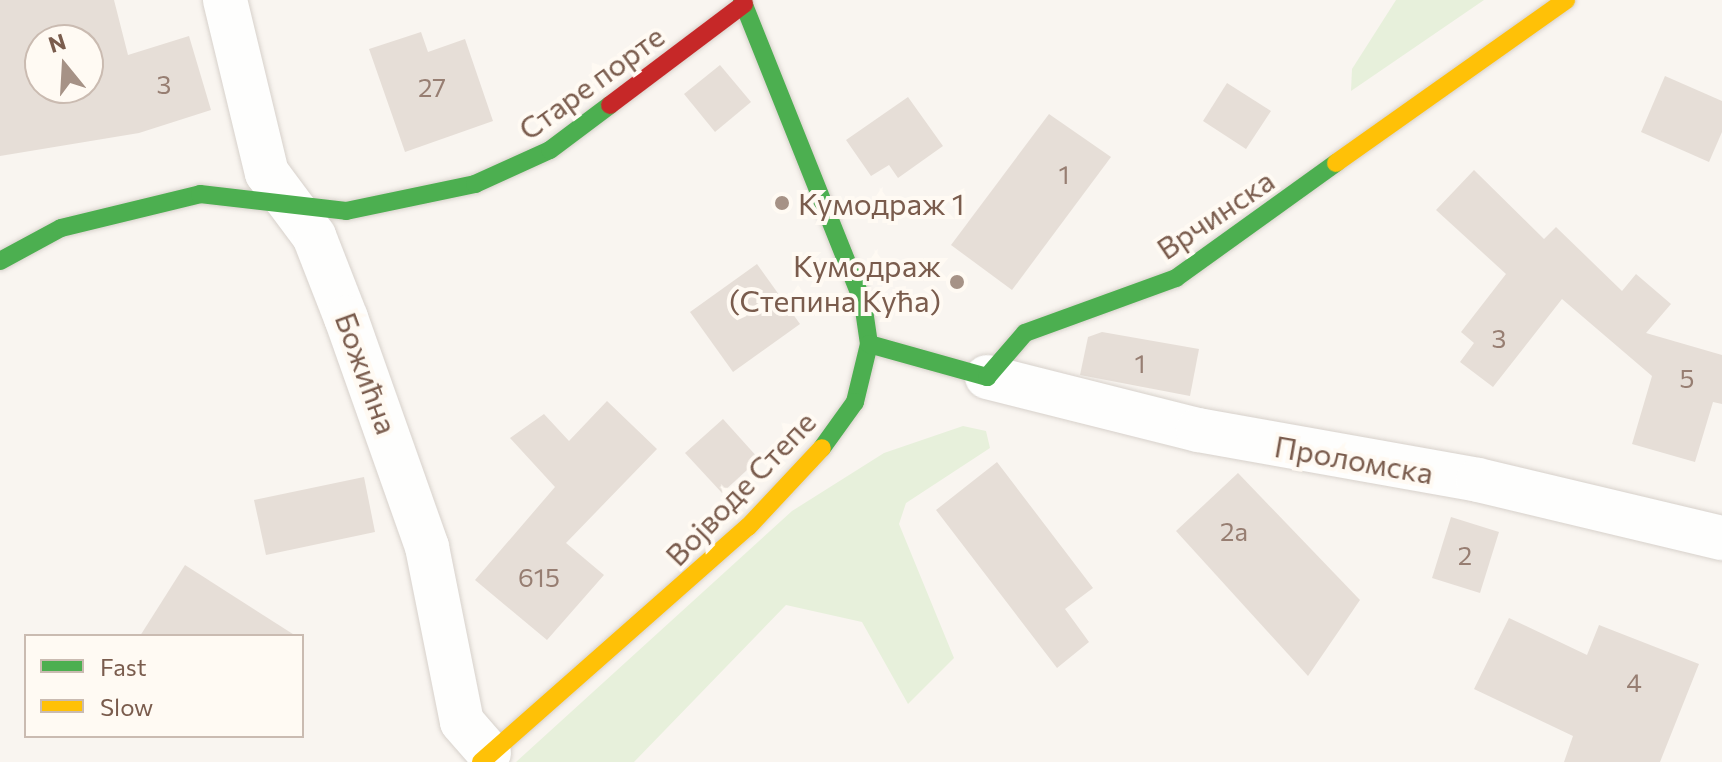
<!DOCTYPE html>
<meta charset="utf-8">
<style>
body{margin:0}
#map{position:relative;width:1722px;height:762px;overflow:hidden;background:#f9f5f0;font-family:Commissioner,sans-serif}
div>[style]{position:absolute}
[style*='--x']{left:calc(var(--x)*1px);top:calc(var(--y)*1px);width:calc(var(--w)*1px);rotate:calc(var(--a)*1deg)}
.green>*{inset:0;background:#e7f0db}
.building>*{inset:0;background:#e6ded7}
.roads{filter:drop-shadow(0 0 2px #d7d1cb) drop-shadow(0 0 2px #d7d1cb)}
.street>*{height:44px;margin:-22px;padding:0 22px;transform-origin:22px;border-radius:22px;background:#fefefd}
.fast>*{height:18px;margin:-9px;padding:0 9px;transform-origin:9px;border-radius:9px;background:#4caf50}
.slow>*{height:18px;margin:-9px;padding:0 9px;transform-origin:9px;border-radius:9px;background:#ffc107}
.jam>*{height:18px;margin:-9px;padding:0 9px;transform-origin:9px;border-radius:9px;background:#c62828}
.dots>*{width:22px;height:22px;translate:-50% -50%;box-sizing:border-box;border:4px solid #fffaf3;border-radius:50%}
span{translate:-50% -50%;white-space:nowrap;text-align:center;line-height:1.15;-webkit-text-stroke:8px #fffaf3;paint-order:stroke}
.number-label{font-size:26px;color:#977e72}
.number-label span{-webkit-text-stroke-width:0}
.street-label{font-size:30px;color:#7a5c4d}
.poi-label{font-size:30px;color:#7a5c4d}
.left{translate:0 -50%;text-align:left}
.right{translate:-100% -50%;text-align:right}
.legend{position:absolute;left:24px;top:634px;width:280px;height:104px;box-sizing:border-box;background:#fffaf3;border:2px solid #cabbb1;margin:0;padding:10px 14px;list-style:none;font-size:24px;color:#7a5c4d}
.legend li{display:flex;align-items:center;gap:16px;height:40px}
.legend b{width:40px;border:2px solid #cabbb1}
.north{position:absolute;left:24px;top:24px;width:80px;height:80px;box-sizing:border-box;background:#fffaf3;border:2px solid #cabbb1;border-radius:50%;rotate:342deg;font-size:22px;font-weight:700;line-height:32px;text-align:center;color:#7a5c4d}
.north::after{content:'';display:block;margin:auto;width:28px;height:36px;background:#a69286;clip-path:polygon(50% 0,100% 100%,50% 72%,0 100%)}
</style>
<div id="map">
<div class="green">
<div style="clip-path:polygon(1396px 0,1484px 0,1351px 91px,1352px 69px)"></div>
<div style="clip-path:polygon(963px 426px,986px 431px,990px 448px,906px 503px,899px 524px,954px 658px,908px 704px,862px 622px,786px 605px,634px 762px,516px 762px,792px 511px,884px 453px)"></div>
</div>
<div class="building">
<div style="clip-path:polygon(evenodd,0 0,114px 0,128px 55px,189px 36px,211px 110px,139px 133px,0 156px,0 0,40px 40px,88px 40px,88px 88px,40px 88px,40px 40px)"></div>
<div style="clip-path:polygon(421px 32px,428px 52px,465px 39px,493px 121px,405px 152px,369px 49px)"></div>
<div style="clip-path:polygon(720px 65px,751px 102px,715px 132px,684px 94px)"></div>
<div style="clip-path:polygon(1665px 76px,1722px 101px,1722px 132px,1709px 162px,1641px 132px)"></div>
<div style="clip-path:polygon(1227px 83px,1271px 111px,1246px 149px,1203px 121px)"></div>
<div style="clip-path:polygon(908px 97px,943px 146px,898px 178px,889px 165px,871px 176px,846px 140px)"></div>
<div style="clip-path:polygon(1049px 114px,1111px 157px,1012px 290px,951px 245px)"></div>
<div style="clip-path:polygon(1474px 170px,1544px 239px,1556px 227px,1622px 291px,1636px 274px,1671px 304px,1646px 333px,1722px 355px,1722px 404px,1713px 402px,1695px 462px,1632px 444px,1652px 376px,1562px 299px,1493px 387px,1460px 362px,1474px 343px,1461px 332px,1506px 274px,1436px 210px)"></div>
<div style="clip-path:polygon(757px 264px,800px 324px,733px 372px,690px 312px)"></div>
<div style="clip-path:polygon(1102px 332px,1199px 349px,1190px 396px,1080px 375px,1088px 337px)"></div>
<div style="clip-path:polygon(607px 401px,657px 449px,566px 543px,604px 575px,547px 640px,475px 580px,555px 487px,510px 438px,544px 414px,569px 441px)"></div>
<div style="clip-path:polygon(723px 419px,759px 459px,722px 493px,685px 453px)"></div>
<div style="clip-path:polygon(997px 462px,1093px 588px,1065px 609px,1089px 642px,1057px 668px,936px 510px)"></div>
<div style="clip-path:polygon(1238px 473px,1360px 600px,1308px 676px,1176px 531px)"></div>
<div style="clip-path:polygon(364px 477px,375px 532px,266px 555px,254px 500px)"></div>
<div style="clip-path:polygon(1451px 517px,1499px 532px,1480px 593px,1432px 578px)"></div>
<div style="clip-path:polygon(185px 565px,296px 636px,140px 636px)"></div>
<div style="clip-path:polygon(1509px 618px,1587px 655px,1599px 625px,1699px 664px,1660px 762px,1564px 762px,1573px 736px,1474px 689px)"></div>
</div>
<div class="roads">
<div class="street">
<div style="--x:225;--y:0;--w:178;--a:76.4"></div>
<div style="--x:267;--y:173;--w:79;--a:53.3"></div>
<div style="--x:314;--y:236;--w:88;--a:68.7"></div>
<div style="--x:346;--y:318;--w:243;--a:70.5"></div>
<div style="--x:427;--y:547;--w:178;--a:78.7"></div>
<div style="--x:462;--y:722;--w:41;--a:48.9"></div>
<div style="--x:987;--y:377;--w:218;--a:14.1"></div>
<div style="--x:1198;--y:430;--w:284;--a:10.1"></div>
<div style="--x:1478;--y:480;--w:251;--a:13.4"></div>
</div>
<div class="fast">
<div style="--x:742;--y:0;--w:326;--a:68.2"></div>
<div style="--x:863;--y:303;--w:41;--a:81.7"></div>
<div style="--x:869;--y:344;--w:60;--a:103.6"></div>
<div style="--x:855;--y:402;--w:57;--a:125.7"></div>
<div style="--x:0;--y:261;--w:69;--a:-28.4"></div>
<div style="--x:61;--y:228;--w:143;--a:-13.7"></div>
<div style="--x:200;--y:194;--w:147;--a:6.6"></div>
<div style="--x:346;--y:211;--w:132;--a:-11.8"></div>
<div style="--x:475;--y:184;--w:82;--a:-24.4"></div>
<div style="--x:550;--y:150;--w:75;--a:-36.9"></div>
<div style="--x:869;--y:344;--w:123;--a:15.6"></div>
<div style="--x:987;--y:377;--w:58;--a:-49.2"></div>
<div style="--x:1025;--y:333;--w:161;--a:-20"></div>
<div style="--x:1176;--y:278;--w:197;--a:-35.7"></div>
</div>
<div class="slow">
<div style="--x:1336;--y:163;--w:282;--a:-35.3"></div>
<div style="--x:481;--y:762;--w:356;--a:-41.4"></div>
<div style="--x:748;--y:527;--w:108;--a:-46.9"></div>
</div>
<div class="jam">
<div style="--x:610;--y:105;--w:168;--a:-37"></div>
</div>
</div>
<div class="dots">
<div style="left:782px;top:203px;background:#a69286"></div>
<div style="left:957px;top:282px;background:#a69286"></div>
</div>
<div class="number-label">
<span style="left:164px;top:84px">3</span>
<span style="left:432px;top:87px">27</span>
<span style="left:1064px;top:174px">1</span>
<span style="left:1499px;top:338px">3</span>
<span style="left:1140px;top:363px">1</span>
<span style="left:1687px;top:378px">5</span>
<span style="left:1234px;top:531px">2a</span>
<span style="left:1465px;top:555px">2</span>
<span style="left:539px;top:577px">615</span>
<span style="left:1634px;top:682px">4</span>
</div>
<div class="street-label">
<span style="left:591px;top:82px;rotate:-36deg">Старе порте</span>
<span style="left:1215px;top:214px;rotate:-34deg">Врчинска</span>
<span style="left:367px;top:373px;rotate:70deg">Божићна</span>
<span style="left:1354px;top:459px;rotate:10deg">Проломска</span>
<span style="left:740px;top:488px;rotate:-46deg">Војводе Степе</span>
</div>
<div class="poi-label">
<span class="left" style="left:798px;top:203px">Кумодраж 1</span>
<span class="right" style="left:941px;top:282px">Кумодраж<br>(Степина Кућа)</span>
</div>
<ul class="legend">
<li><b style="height:10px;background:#4caf50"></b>Fast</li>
<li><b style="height:10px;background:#ffc107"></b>Slow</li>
</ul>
<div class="north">N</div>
</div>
